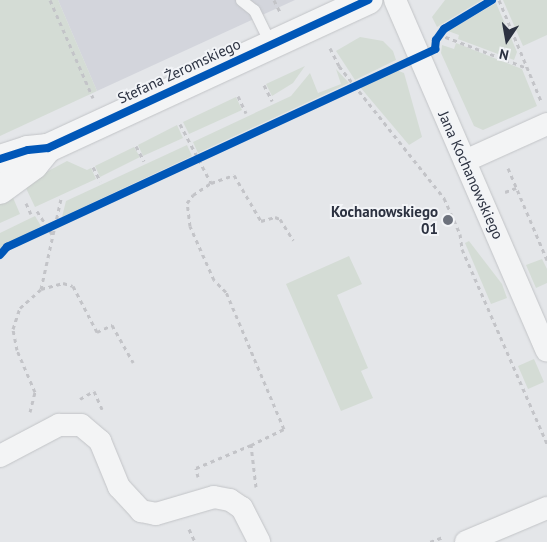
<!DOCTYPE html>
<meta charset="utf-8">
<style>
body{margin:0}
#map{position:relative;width:547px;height:542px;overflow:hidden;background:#e4e6e9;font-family:"PT Sans",sans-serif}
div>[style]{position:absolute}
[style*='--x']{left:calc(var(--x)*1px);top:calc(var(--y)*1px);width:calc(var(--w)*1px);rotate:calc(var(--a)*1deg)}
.built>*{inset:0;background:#d3d5dc}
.green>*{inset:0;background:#d4dcd5}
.path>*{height:3px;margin-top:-1.5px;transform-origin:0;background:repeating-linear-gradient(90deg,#c3c4c8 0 4px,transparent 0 8px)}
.roads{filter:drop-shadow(0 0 1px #c2c4c7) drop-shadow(0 0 1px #c2c4c7)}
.service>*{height:11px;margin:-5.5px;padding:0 5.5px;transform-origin:5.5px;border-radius:5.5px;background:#f3f4f5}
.minor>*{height:22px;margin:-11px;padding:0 11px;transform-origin:11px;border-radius:11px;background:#f3f4f5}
.tertiary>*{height:28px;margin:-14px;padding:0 14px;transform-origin:14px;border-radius:14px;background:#f3f4f5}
.cycleway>*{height:8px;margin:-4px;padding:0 4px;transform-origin:4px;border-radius:4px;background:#0057b8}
.dots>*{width:14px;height:14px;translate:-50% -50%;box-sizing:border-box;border:2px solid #f2f4f7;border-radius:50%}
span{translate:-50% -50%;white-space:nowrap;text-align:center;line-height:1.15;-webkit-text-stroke:4px #f2f4f7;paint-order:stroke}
.street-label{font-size:15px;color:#2c3241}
.poi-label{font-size:15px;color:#2c3241;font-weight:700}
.right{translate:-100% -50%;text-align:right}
.north{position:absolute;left:482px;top:15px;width:50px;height:50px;-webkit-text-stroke:4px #f2f4f7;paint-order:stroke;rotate:192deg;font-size:14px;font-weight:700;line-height:20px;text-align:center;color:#2c3241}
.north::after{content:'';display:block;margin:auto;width:18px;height:22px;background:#2c3241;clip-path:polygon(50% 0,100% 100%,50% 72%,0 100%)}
</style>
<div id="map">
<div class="built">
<div style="clip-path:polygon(58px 0,295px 0,97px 91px)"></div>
</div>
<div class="green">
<div style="clip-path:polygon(0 0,58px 0,97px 91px,0 136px)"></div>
<div style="clip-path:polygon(445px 0,482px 0,437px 27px,432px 17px)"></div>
<div style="clip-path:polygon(503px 0,547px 0,547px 35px,523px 46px)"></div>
<div style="clip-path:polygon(496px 3px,517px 52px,514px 60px,458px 39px,459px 35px,448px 31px)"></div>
<div style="clip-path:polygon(360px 37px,383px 41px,393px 51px,396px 60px,355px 80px,336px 51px)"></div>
<div style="clip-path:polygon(456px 43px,522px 69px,537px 106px,483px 130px,474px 126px,441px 53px,442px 45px,454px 49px)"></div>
<div style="clip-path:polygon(305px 66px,293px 83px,272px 96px,266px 84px)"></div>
<div style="clip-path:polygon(336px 69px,349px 83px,198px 153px,193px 142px,291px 96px,310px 73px,318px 93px,341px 84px)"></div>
<div style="clip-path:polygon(396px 70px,404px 73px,422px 137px,409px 145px,360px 87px)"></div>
<div style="clip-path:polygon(236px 97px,242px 110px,189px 134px,183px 122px)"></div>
<div style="clip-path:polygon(177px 125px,183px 138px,143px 156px,138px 145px)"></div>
<div style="clip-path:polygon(187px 145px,192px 156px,62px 217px,66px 201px)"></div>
<div style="clip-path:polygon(134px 147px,140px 157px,100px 177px,95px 166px)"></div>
<div style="clip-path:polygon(67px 161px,87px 170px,91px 168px,96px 179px,35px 207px,24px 184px)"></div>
<div style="clip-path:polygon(11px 193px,20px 214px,0 223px,0 200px)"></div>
<div style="clip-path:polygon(35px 216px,41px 226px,0 249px,0 233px)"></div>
<div style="clip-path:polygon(469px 241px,502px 284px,507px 298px,491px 304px,465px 243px)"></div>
<div style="clip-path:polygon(349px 256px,362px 284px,337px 295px,368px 368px,361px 371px,373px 398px,341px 411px,286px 284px)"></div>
<div style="clip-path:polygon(542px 259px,547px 269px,547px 283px,536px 288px,526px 265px)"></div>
<div style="clip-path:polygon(534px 359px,544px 382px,528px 389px,518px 366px)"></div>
</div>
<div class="path">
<div style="--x:50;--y:0;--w:107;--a:66.3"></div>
<div style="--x:274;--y:0;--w:13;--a:63"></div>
<div style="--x:499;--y:0;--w:109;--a:67.4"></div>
<div style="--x:438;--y:34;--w:95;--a:20.9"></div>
<div style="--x:330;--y:48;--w:20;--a:63"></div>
<div style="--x:339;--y:66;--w:169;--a:51.5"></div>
<div style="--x:444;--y:198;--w:39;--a:66"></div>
<div style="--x:460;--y:234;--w:15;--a:82"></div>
<div style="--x:462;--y:249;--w:213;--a:66.4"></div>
<div style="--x:264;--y:85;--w:18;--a:63"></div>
<div style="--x:238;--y:96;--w:19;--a:65"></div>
<div style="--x:180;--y:124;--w:67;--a:62.3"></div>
<div style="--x:136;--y:146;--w:17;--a:62"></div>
<div style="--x:93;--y:167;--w:16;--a:63"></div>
<div style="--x:508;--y:168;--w:100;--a:67"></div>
<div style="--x:505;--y:192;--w:12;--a:-20"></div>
<div style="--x:26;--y:203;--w:12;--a:66"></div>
<div style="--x:37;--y:211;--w:30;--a:57"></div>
<div style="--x:41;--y:289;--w:23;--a:-15"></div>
<div style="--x:63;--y:283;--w:10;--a:17"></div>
<div style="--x:73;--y:286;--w:52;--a:62.4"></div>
<div style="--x:97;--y:332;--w:17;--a:-25"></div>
<div style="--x:112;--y:325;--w:43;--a:60.4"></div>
<div style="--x:80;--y:399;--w:16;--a:-30"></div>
<div style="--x:94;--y:391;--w:20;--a:66"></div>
<div style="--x:30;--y:412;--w:21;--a:-76"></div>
<div style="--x:35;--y:392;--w:46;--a:-113.2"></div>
<div style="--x:17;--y:350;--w:21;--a:-101"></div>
<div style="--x:13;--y:329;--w:22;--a:-72"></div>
<div style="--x:20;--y:308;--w:28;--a:-42"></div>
<div style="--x:41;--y:289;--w:92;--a:-77.5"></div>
<div style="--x:198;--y:477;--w:9;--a:-103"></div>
<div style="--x:196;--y:468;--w:60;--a:-22.7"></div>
<div style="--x:256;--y:487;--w:42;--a:-96.8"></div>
<div style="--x:251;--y:445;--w:37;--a:-26"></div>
<div style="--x:284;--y:429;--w:149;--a:-112.9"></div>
<div style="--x:226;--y:292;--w:17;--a:-135"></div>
<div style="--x:214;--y:280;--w:59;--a:-114"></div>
<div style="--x:190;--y:226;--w:23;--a:-97"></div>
<div style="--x:187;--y:203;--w:10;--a:-53"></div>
<div style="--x:193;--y:195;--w:22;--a:-34"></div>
<div style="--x:211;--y:183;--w:24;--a:-19"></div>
<div style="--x:234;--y:175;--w:53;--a:59.6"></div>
<div style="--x:261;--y:221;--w:15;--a:-16"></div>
<div style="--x:275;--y:217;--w:5;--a:22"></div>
<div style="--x:280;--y:219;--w:25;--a:58"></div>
<div style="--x:189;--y:529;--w:14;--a:65"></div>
<div style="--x:430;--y:542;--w:14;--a:-21"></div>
</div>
<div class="roads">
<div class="service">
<div style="--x:241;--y:0;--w:16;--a:38"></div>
<div style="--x:254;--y:10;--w:37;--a:64"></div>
</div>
<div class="minor">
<div style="--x:395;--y:0;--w:382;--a:66.6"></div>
<div style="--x:465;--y:161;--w:90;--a:-24.3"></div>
<div style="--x:0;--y:456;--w:67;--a:-27.7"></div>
<div style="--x:59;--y:425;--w:22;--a:0"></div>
<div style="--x:81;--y:425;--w:25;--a:40"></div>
<div style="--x:100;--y:441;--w:50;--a:67.6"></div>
<div style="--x:119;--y:487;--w:33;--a:47"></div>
<div style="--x:141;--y:511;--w:15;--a:11"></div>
<div style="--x:156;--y:514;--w:60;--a:-16.3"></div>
<div style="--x:214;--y:497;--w:16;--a:11"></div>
<div style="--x:230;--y:500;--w:14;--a:34"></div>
<div style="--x:242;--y:508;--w:38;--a:63"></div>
<div style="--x:466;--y:542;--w:88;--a:-22.8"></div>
</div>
<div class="tertiary">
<div style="--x:0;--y:159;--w:29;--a:-18"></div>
<div style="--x:28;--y:150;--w:20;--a:-6"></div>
<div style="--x:48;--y:148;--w:353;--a:-24.8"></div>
<div style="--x:0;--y:190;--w:42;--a:-36.3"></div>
<div style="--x:34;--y:165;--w:22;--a:-51"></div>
</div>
</div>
<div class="cycleway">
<div style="--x:0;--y:159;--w:29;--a:-18"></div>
<div style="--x:28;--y:150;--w:20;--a:-6"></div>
<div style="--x:48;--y:148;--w:353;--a:-24.8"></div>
<div style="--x:0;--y:255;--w:11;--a:-49"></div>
<div style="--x:7;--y:247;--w:472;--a:-24.8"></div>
<div style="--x:435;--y:49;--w:9;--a:-84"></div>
<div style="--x:436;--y:40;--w:14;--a:-54"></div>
<div style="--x:444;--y:29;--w:56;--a:-31.1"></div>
</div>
<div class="dots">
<div style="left:448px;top:220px;background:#6c717c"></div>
</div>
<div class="street-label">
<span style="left:179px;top:71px;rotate:-25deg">Stefana Żeromskiego</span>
<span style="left:471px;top:175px;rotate:66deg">Jana Kochanowskiego</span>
</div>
<div class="poi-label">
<span class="right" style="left:438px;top:220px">Kochanowskiego<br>01</span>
</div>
<div class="north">N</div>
</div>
